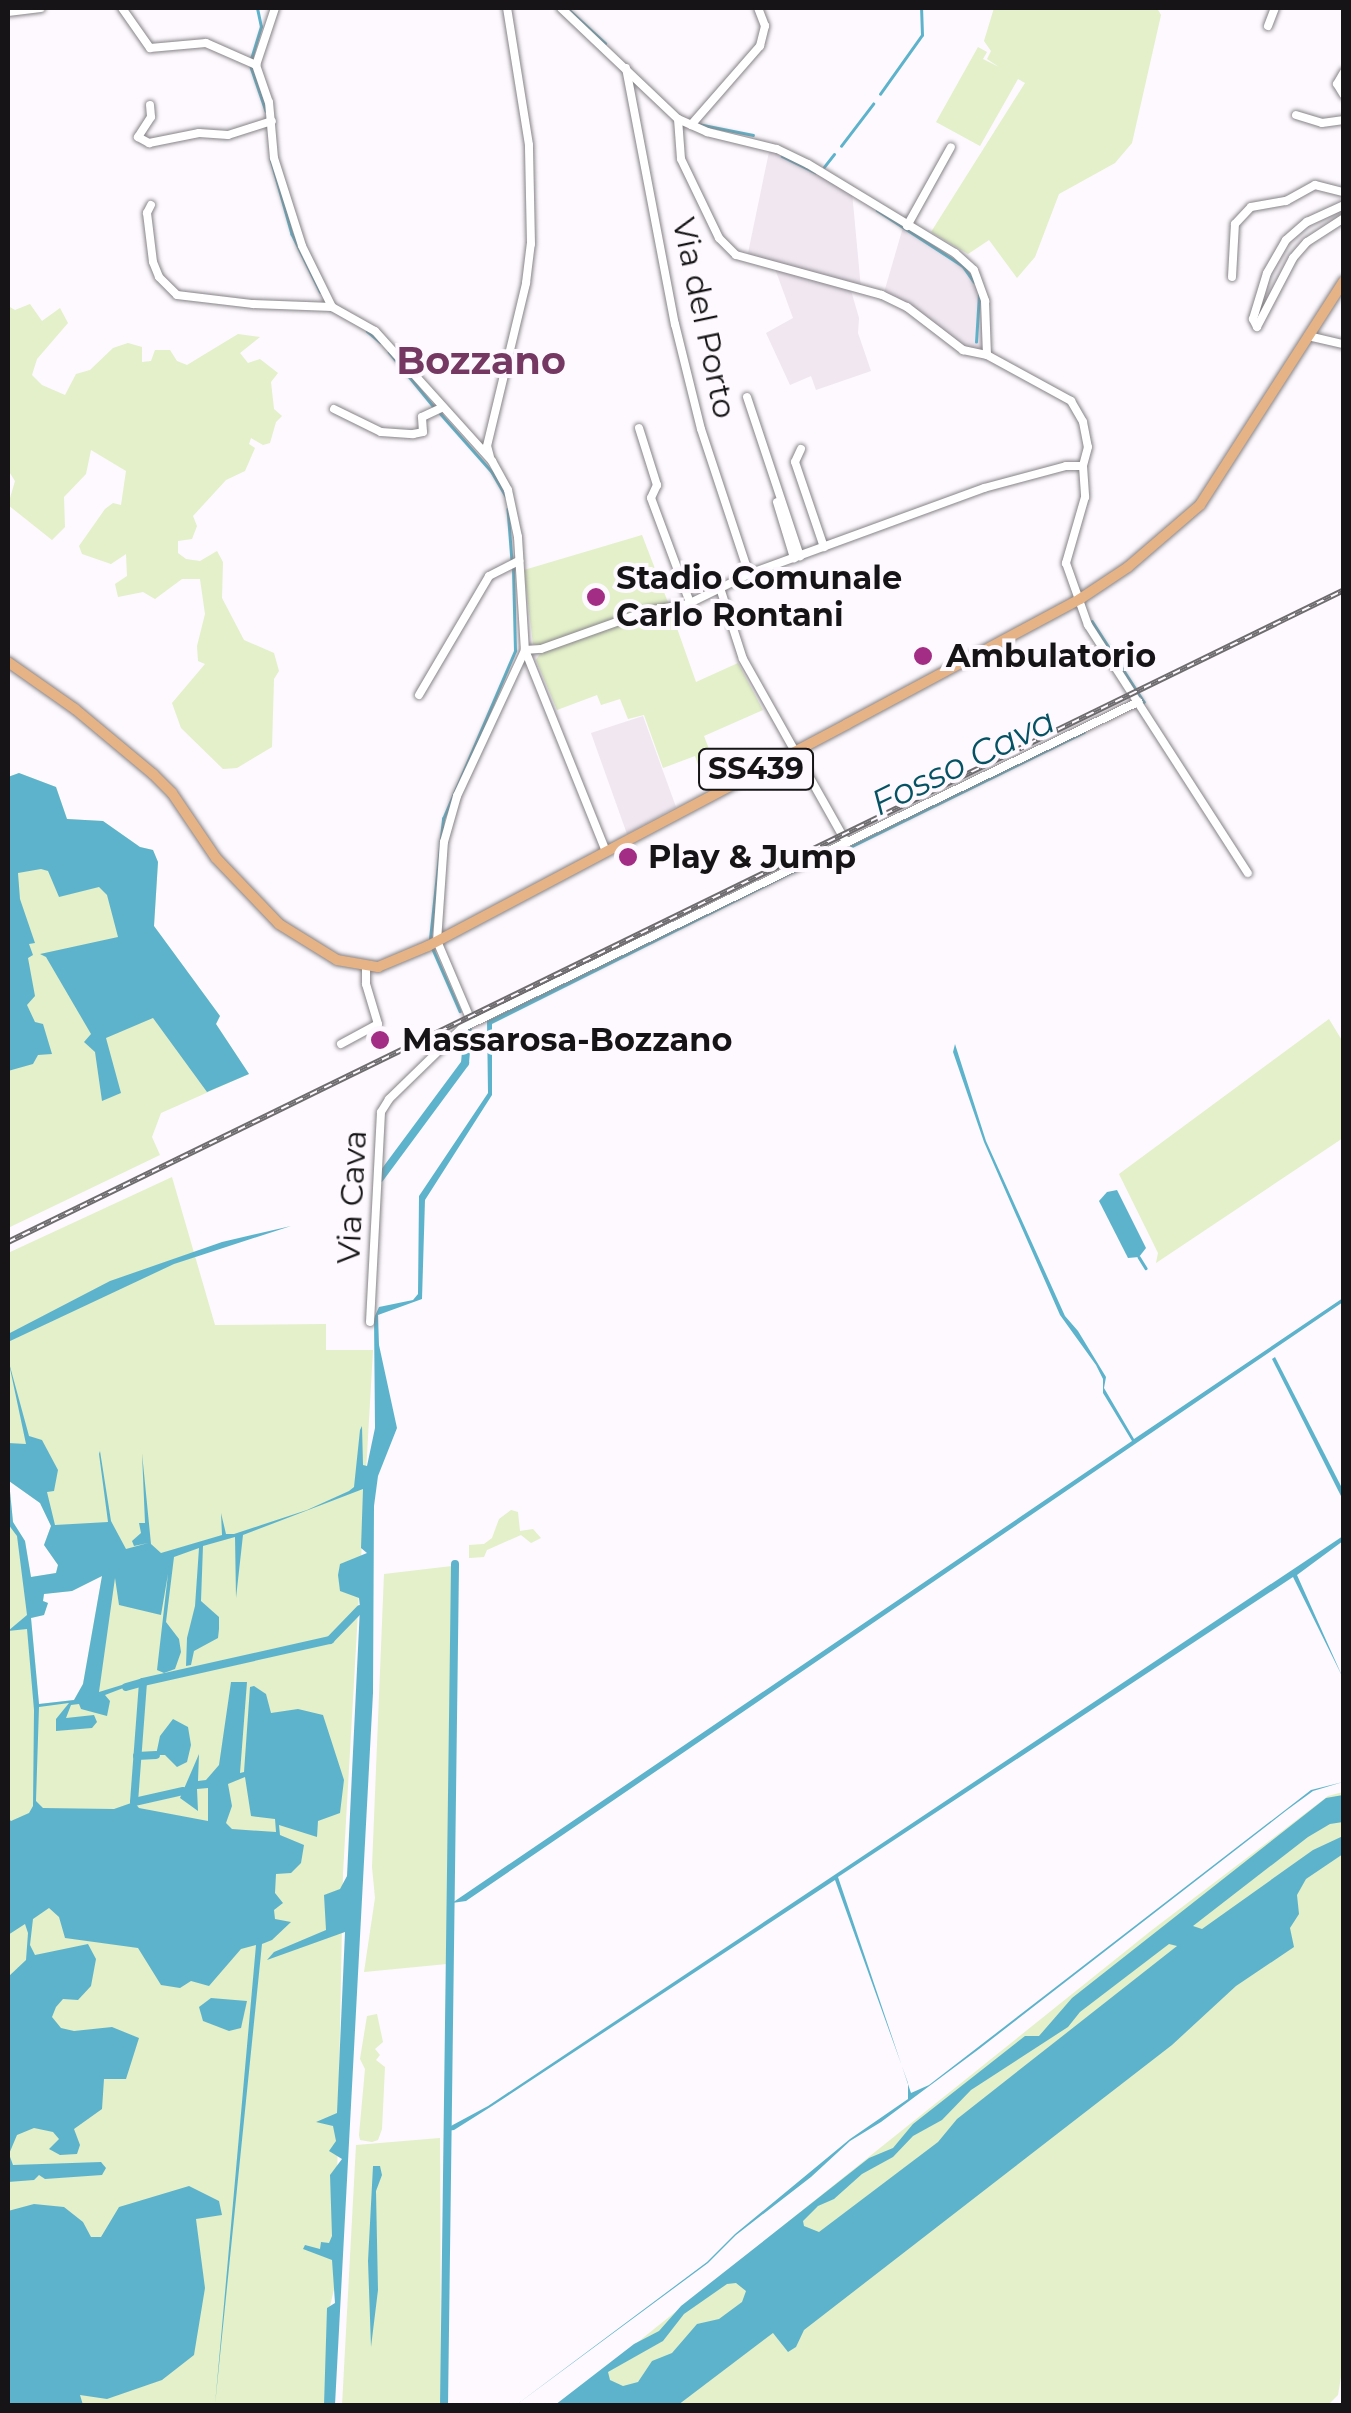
<!DOCTYPE html>
<style>
body{margin:0}
#map{position:relative;width:1351px;height:2413px;overflow:hidden;background:#fdf9fe;font-family:Montserrat,sans-serif}
div>[style]{position:absolute}
[style*='--x']{left:calc(var(--x)*1px);top:calc(var(--y)*1px);width:calc(var(--w)*1px);rotate:calc(var(--a)*1deg)}
.built>*{inset:0;background:#f0e7f1}
.green>*{inset:0;background:#e3f0c9}
.water>*{inset:0;background:#5eb3cc}
.stream>*{height:2.5px;margin:-1.25px;padding:0 1.25px;transform-origin:1.25px;border-radius:1.25px;background:#5eb3cc}
.canal>*{height:8px;margin:-4px;padding:0 4px;transform-origin:4px;border-radius:4px;background:#5eb3cc}
.roads{filter:drop-shadow(0 0 2px #868387) drop-shadow(0 0 2px #868387)}
.minor>*{height:8px;margin:-4px;padding:0 4px;transform-origin:4px;border-radius:4px;background:#fff}
.major>*{height:10px;margin:-5px;padding:0 5px;transform-origin:5px;border-radius:5px;background:#e5b385}
.rail>*{height:6px;margin-top:-3px;transform-origin:0;background:repeating-linear-gradient(90deg,#fdf9fe 0 8px,#6f6c6f 0 16px);box-sizing:border-box;border-block:2px solid #6f6c6f}
.dots>*{width:28px;height:28px;translate:-50% -50%;box-sizing:border-box;border:5px solid #fdf9fe;border-radius:50%}
span{translate:-50% -50%;white-space:nowrap;text-align:center;line-height:1.15;-webkit-text-stroke:8px #fdf9fe;paint-order:stroke}
.shield-label span{padding:2px 8px;background:#fdf9fe;border:2px solid;border-radius:8px;-webkit-text-stroke-width:0}
.shield-label{font-size:30px;color:#161416;font-weight:700}
.street-label{font-size:32px;color:#161416}
.poi-label{font-size:32px;color:#161416;font-weight:700}
.left{translate:0 -50%;text-align:left}
.water-label{font-size:35px;color:#055264;font-style:italic}
.quarter-label{font-size:38px;color:#743862;font-weight:700}
.frame{position:absolute;inset:0;border:10px solid #161416;pointer-events:none}
</style>
<div id="map">
<div class="built">
<div style="clip-path:polygon(770px 147px,852px 192px,861px 289px,850px 287px,859px 318px,858px 333px,871px 371px,816px 390px,811px 376px,790px 385px,766px 333px,793px 318px,774px 266px,747px 258px)"></div>
<div style="clip-path:polygon(904px 224px,955px 253px,982px 282px,987px 355px,963px 350px,907px 307px,883px 296px)"></div>
<div style="clip-path:polygon(643px 716px,676px 807px,627px 834px,591px 733px)"></div>
</div>
<div class="green">
<div style="clip-path:polygon(994px 8px,1157px 8px,1161px 15px,1132px 143px,1115px 163px,1059px 194px,1035px 257px,1017px 278px,989px 240px,968px 254px,931px 232px,1025px 83px,1018px 79px,980px 146px,936px 122px,978px 47px,987px 52px,983px 59px,999px 67px,987px 59px,991px 51px,984px 41px)"></div>
<div style="clip-path:polygon(30px 304px,42px 321px,60px 308px,68px 323px,37px 359px,32px 375px,42px 385px,65px 395px,76px 374px,90px 370px,113px 348px,128px 343px,142px 347px,142px 362px,151px 361px,155px 350px,170px 350px,177px 361px,187px 365px,238px 334px,260px 337px,240px 353px,248px 363px,260px 359px,278px 373px,271px 382px,274px 409px,282px 416px,276px 422px,270px 443px,263px 445px,251px 438px,249px 444px,255px 448px,245px 471px,226px 480px,193px 516px,197px 526px,192px 539px,178px 541px,178px 553px,186px 559px,200px 561px,217px 551px,223px 562px,222px 598px,244px 640px,274px 653px,279px 671px,274px 679px,272px 747px,237px 768px,223px 769px,181px 728px,172px 703px,205px 664px,198px 661px,197px 646px,205px 614px,200px 579px,182px 579px,155px 599px,143px 592px,118px 597px,115px 584px,127px 576px,126px 554px,111px 564px,82px 554px,79px 546px,105px 509px,113px 503px,121px 505px,126px 471px,91px 450px,86px 474px,64px 497px,65px 527px,52px 540px,8px 505px,15px 481px,8px 470px,8px 306px,15px 310px)"></div>
<div style="clip-path:polygon(642px 535px,669px 605px,539px 646px,533px 644px,524px 570px)"></div>
<div style="clip-path:polygon(647px 613px,672px 614px,696px 682px,738px 663px,763px 710px,704px 736px,722px 783px,707px 790px,695px 756px,663px 768px,644px 715px,628px 719px,620px 699px,601px 705px,597px 695px,557px 710px,536px 660px,541px 652px)"></div>
<div style="clip-path:polygon(19px 773px,56px 787px,67px 819px,103px 821px,140px 847px,153px 850px,158px 862px,154px 926px,220px 1016px,216px 1024px,249px 1074px,161px 1113px,152px 1137px,160px 1155px,8px 1228px,8px 777px)"></div>
<div style="clip-path:polygon(1329px 1019px,1343px 1042px,1343px 1138px,1156px 1263px,1158px 1253px,1119px 1174px)"></div>
<div style="clip-path:polygon(evenodd,172px 1177px,215px 1325px,326px 1324px,326px 1350px,373px 1350px,343px 1873px,335px 2285px,328px 2315px,327px 2405px,8px 2405px,8px 1253px,172px 1177px,9px 1481px,40px 1503px,51px 1526px,44px 1545px,58px 1565px,56px 1573px,31px 1577px,25px 1541px,13px 1522px,9px 1481px,172px 1177px,102px 1576px,83px 1684px,74px 1700px,39px 1704px,31px 1618px,44px 1615px,48px 1603px,43px 1601px,44px 1594px,72px 1591px,102px 1576px)"></div>
<div style="clip-path:polygon(511px 1510px,518px 1512px,520px 1531px,533px 1529px,541px 1538px,531px 1543px,521px 1535px,487px 1550px,484px 1557px,469px 1558px,469px 1545px,484px 1544px,492px 1538px,499px 1519px)"></div>
<div style="clip-path:polygon(452px 1566px,447px 1964px,364px 1972px,375px 1898px,372px 1867px,384px 1574px)"></div>
<div style="clip-path:polygon(1343px 1792px,1344px 2358px,1338px 2395px,1328px 2405px,558px 2406px,1152px 1930px,1328px 1796px)"></div>
<div style="clip-path:polygon(377px 2014px,383px 2042px,375px 2049px,380px 2055px,376px 2060px,385px 2067px,382px 2129px,378px 2140px,372px 2142px,360px 2140px,359px 2135px,365px 2069px,360px 2059px,367px 2016px)"></div>
<div style="clip-path:polygon(440px 2138px,441px 2405px,342px 2406px,356px 2145px)"></div>
</div>
<div class="water">
<div style="clip-path:polygon(19px 773px,56px 787px,67px 819px,103px 821px,140px 847px,153px 850px,158px 862px,154px 926px,220px 1016px,216px 1024px,249px 1074px,207px 1092px,153px 1018px,106px 1038px,121px 1093px,102px 1101px,95px 1052px,84px 1042px,91px 1034px,46px 957px,40px 954px,118px 937px,107px 895px,99px 887px,59px 897px,48px 871px,41px 869px,18px 873px,20px 899px,35px 943px,29px 944px,33px 955px,28px 958px,35px 996px,27px 1005px,35px 1022px,43px 1024px,52px 1054px,38px 1055px,33px 1064px,8px 1071px,8px 777px)"></div>
<div style="clip-path:polygon(evenodd,842px 849px,492px 1024px,492px 1095px,425px 1200px,422px 1299px,378px 1315px,379px 1345px,397px 1428px,378px 1476px,374px 1506px,373px 1693px,335px 2405px,324px 2405px,327px 2308px,335px 2303px,332px 2260px,303px 2249px,305px 2245px,320px 2249px,321px 2242px,329px 2243px,332px 2236px,330px 2175px,342px 2159px,329px 2151px,336px 2141px,333px 2126px,316px 2122px,337px 2113px,345px 1932px,267px 1960px,274px 1952px,326px 1930px,324px 1895px,340px 1889px,347px 1876px,360px 1607px,359px 1598px,340px 1591px,338px 1575px,340px 1564px,367px 1553px,361px 1548px,363px 1489px,243px 1535px,236px 1598px,235px 1537px,203px 1546px,201px 1601px,219px 1617px,219px 1629px,218px 1638px,194px 1651px,191px 1665px,186px 1666px,187px 1638px,195px 1606px,199px 1548px,174px 1557px,166px 1622px,179px 1639px,181px 1652px,175px 1669px,164px 1673px,157px 1670px,168px 1574px,161px 1615px,119px 1605px,115px 1578px,99px 1692px,125px 1684px,126px 1687px,105px 1695px,110px 1701px,107px 1716px,81px 1709px,79px 1704px,71px 1705px,66px 1718px,94px 1715px,97px 1722px,92px 1728px,56px 1731px,56px 1719px,69px 1703px,39px 1707px,36px 1801px,43px 1808px,114px 1809px,134px 1802px,139px 1808px,208px 1821px,208px 1788px,197px 1789px,198px 1811px,180px 1798px,199px 1754px,198px 1781px,206px 1780px,219px 1765px,231px 1682px,247px 1682px,240px 1773px,244px 1772px,250px 1687px,254px 1686px,266px 1694px,271px 1713px,298px 1709px,323px 1715px,344px 1780px,340px 1813px,318px 1821px,317px 1837px,279px 1825px,280px 1835px,304px 1845px,301px 1863px,291px 1873px,276px 1874px,275px 1893px,283px 1903px,274px 1910px,275px 1919px,291px 1922px,272px 1940px,262px 1944px,215px 2405px,256px 1945px,241px 1949px,209px 1986px,191px 1981px,180px 1988px,161px 1985px,138px 1948px,65px 1938px,59px 1917px,49px 1908px,33px 1919px,30px 1945px,35px 1955px,88px 1944px,96px 1959px,91px 1986px,78px 2000px,63px 1999px,56px 2007px,52px 2017px,61px 2028px,74px 2031px,112px 2027px,139px 2038px,126px 2079px,104px 2079px,102px 2109px,74px 2129px,80px 2145px,77px 2154px,60px 2155px,49px 2149px,59px 2139px,53px 2132px,34px 2128px,17px 2135px,9px 2154px,13px 2165px,101px 2162px,106px 2168px,102px 2175px,45px 2179px,39px 2175px,34px 2180px,8px 2182px,8px 1977px,26px 1960px,28px 1933px,25px 1924px,8px 1935px,8px 1818px,11px 1821px,29px 1813px,33px 1806px,34px 1710px,27px 1629px,8px 1631px,27px 1615px,17px 1536px,8px 1524px,8px 1443px,26px 1444px,8px 1359px,29px 1436px,42px 1440px,58px 1470px,54px 1491px,47px 1492px,55px 1525px,108px 1522px,99px 1454px,100px 1451px,111px 1521px,126px 1549px,148px 1543px,134px 1546px,132px 1541px,141px 1533px,139px 1523px,145px 1523px,142px 1453px,151px 1544px,161px 1553px,222px 1535px,221px 1513px,226px 1534px,234px 1534px,307px 1510px,349px 1491px,354px 1487px,360px 1430px,362px 1426px,363px 1465px,367px 1466px,375px 1428px,374px 1318px,379px 1307px,413px 1300px,418px 1294px,419px 1196px,488px 1093px,487px 1021px,842px 849px,9px 1481px,40px 1503px,51px 1526px,44px 1545px,58px 1565px,56px 1573px,31px 1577px,25px 1541px,13px 1522px,9px 1481px,842px 849px,102px 1576px,83px 1684px,74px 1700px,39px 1704px,31px 1618px,44px 1615px,48px 1603px,43px 1601px,44px 1594px,72px 1591px,102px 1576px,842px 849px,245px 1777px,251px 1816px,275px 1819px,276px 1832px,232px 1829px,226px 1823px,232px 1806px,228px 1784px,245px 1777px)"></div>
<div style="clip-path:polygon(955px 1044px,986px 1141px,1065px 1316px,1078px 1331px,1106px 1377px,1104px 1388px,1134px 1439px,1343px 1298px,1343px 1302px,466px 1901px,452px 1903px,1132px 1441px,1103px 1393px,1103px 1379px,1096px 1365px,1060px 1315px,984px 1142px,953px 1052px)"></div>
<div style="clip-path:polygon(1117px 1190px,1146px 1248px,1139px 1257px,1128px 1258px,1099px 1201px,1107px 1192px)"></div>
<div style="clip-path:polygon(291px 1226px,174px 1264px,8px 1342px,8px 1334px,110px 1281px,222px 1242px)"></div>
<div style="clip-path:polygon(1275px 1357px,1343px 1490px,1343px 1500px,1272px 1359px)"></div>
<div style="clip-path:polygon(1343px 1536px,1343px 1541px,1297px 1575px,1343px 1678px,1293px 1577px,838px 1877px,911px 2093px,929px 2085px,1311px 1790px,1343px 1782px,1313px 1791px,1287px 1810px,979px 2049px,881px 2122px,850px 2141px,811px 2177px,736px 2235px,708px 2263px,516px 2405px,707px 2262px,735px 2234px,850px 2139px,908px 2099px,908px 2083px,835px 1880px,492px 2106px,454px 2130px,447px 2131px,449px 2127px,488px 2106px)"></div>
<div style="clip-path:polygon(173px 1719px,188px 1727px,191px 1745px,187px 1762px,177px 1767px,165px 1755px,156px 1755px,160px 1736px)"></div>
<div style="clip-path:polygon(evenodd,1343px 1795px,1343px 1822px,1330px 1824px,1308px 1837px,1193px 1926px,1202px 1929px,1313px 1850px,1343px 1836px,1343px 1854px,1306px 1879px,1297px 1895px,1299px 1914px,1290px 1928px,1294px 1947px,1236px 1986px,1172px 2045px,804px 2330px,796px 2347px,788px 2352px,773px 2333px,678px 2405px,555px 2405px,634px 2344px,659px 2331px,681px 2306px,869px 2158px,893px 2148px,913px 2124px,1025px 2036px,1039px 2036px,1072px 1998px,1326px 1798px,1343px 1795px,1169px 1944px,1177px 1946px,957px 2119px,938px 2142px,819px 2232px,804px 2226px,803px 2221px,818px 2206px,834px 2199px,862px 2174px,893px 2157px,913px 2136px,942px 2120px,971px 2090px,1068px 2027px,1080px 2012px,1169px 1944px,1343px 1795px,736px 2283px,746px 2291px,742px 2302px,719px 2319px,697px 2324px,672px 2353px,652px 2361px,638px 2382px,623px 2386px,610px 2380px,608px 2372px,663px 2341px,684px 2314px,727px 2284px,736px 2283px)"></div>
<div style="clip-path:polygon(211px 1998px,247px 2001px,241px 2028px,229px 2031px,203px 2021px,199px 2007px)"></div>
<div style="clip-path:polygon(373px 2166px,380px 2166px,382px 2175px,376px 2191px,378px 2290px,371px 2347px,368px 2261px)"></div>
<div style="clip-path:polygon(189px 2186px,219px 2201px,222px 2215px,196px 2219px,205px 2288px,194px 2355px,162px 2380px,107px 2399px,80px 2395px,83px 2405px,8px 2405px,8px 2211px,34px 2204px,64px 2207px,83px 2222px,91px 2237px,101px 2237px,119px 2207px)"></div>
</div>
<div class="stream">
<div style="--x:567;--y:8;--w:52;--a:42.6"></div>
<div style="--x:251;--y:59;--w:34;--a:-73"></div>
<div style="--x:261;--y:27;--w:19;--a:-102"></div>
<div style="--x:251;--y:67;--w:46;--a:71.2"></div>
<div style="--x:880;--y:94;--w:72;--a:-54.6"></div>
<div style="--x:922;--y:35;--w:27;--a:-92"></div>
<div style="--x:698;--y:124;--w:56;--a:11.3"></div>
<div style="--x:841;--y:146;--w:53;--a:-52.7"></div>
<div style="--x:782;--y:156;--w:37;--a:26"></div>
<div style="--x:271;--y:159;--w:78;--a:74.4"></div>
<div style="--x:292;--y:234;--w:64;--a:63.8"></div>
<div style="--x:824;--y:167;--w:16;--a:-52"></div>
<div style="--x:877;--y:210;--w:103;--a:33.1"></div>
<div style="--x:963;--y:266;--w:19;--a:55"></div>
<div style="--x:367;--y:331;--w:17;--a:40"></div>
<div style="--x:976;--y:342;--w:48;--a:-86.4"></div>
<div style="--x:389;--y:352;--w:71;--a:50.7"></div>
<div style="--x:440;--y:413;--w:79;--a:48.6"></div>
<div style="--x:492;--y:472;--w:28;--a:60"></div>
<div style="--x:508;--y:509;--w:52;--a:85.6"></div>
<div style="--x:1092;--y:621;--w:96;--a:57.3"></div>
<div style="--x:1144;--y:702;--w:4;--a:153"></div>
<div style="--x:844;--y:850;--w:267;--a:-26.2"></div>
<div style="--x:430;--y:939;--w:121;--a:-83.8"></div>
<div style="--x:443;--y:819;--w:183;--a:-66.8"></div>
<div style="--x:515;--y:651;--w:82;--a:-91.4"></div>
<div style="--x:432;--y:947;--w:70;--a:66.4"></div>
<div style="--x:1139;--y:1257;--w:13;--a:58"></div>
</div>
<div class="canal">
<div style="--x:380;--y:1178;--w:143;--a:-53.5"></div>
<div style="--x:465;--y:1063;--w:33;--a:-85"></div>
<div style="--x:126;--y:1687;--w:18;--a:-16"></div>
<div style="--x:137;--y:1756;--w:19;--a:-3"></div>
<div style="--x:183;--y:1791;--w:50;--a:167.3"></div>
<div style="--x:134;--y:1802;--w:120;--a:-85.7"></div>
<div style="--x:143;--y:1682;--w:192;--a:-12.7"></div>
<div style="--x:330;--y:1640;--w:43;--a:-45.9"></div>
<div style="--x:444;--y:2406;--w:842;--a:-89.25"></div>
</div>
<div class="roads">
<div class="minor">
<div style="--x:122;--y:8;--w:49;--a:55"></div>
<div style="--x:150;--y:48;--w:56;--a:-5.1"></div>
<div style="--x:206;--y:43;--w:55;--a:23.7"></div>
<div style="--x:275;--y:8;--w:60;--a:108.4"></div>
<div style="--x:256;--y:65;--w:39;--a:71"></div>
<div style="--x:269;--y:102;--w:56;--a:84.9"></div>
<div style="--x:274;--y:158;--w:92;--a:72.3"></div>
<div style="--x:302;--y:246;--w:68;--a:63.8"></div>
<div style="--x:332;--y:307;--w:49;--a:29.2"></div>
<div style="--x:375;--y:331;--w:175;--a:48"></div>
<div style="--x:492;--y:461;--w:33;--a:61"></div>
<div style="--x:508;--y:490;--w:48;--a:78"></div>
<div style="--x:518;--y:537;--w:113;--a:86.5"></div>
<div style="--x:525;--y:650;--w:214;--a:68.1"></div>
<div style="--x:561;--y:8;--w:161;--a:43.5"></div>
<div style="--x:678;--y:119;--w:32;--a:24"></div>
<div style="--x:707;--y:132;--w:72;--a:13.7"></div>
<div style="--x:777;--y:149;--w:34;--a:26"></div>
<div style="--x:808;--y:164;--w:172;--a:31.2"></div>
<div style="--x:955;--y:253;--w:25;--a:42"></div>
<div style="--x:974;--y:270;--w:33;--a:70"></div>
<div style="--x:985;--y:301;--w:54;--a:87.9"></div>
<div style="--x:987;--y:355;--w:96;--a:28.7"></div>
<div style="--x:1071;--y:401;--w:24;--a:60"></div>
<div style="--x:1083;--y:422;--w:25;--a:79"></div>
<div style="--x:1088;--y:447;--w:20;--a:105"></div>
<div style="--x:1083;--y:466;--w:31;--a:86"></div>
<div style="--x:1085;--y:497;--w:69;--a:106.1"></div>
<div style="--x:1066;--y:563;--w:66;--a:70.5"></div>
<div style="--x:1088;--y:625;--w:295;--a:57.2"></div>
<div style="--x:8;--y:12;--w:33;--a:-7"></div>
<div style="--x:1268;--y:26;--w:19;--a:-69"></div>
<div style="--x:626;--y:68;--w:261;--a:79.2"></div>
<div style="--x:675;--y:324;--w:108;--a:76.1"></div>
<div style="--x:701;--y:429;--w:153;--a:71.7"></div>
<div style="--x:1344;--y:72;--w:14;--a:120"></div>
<div style="--x:1337;--y:84;--w:13;--a:58"></div>
<div style="--x:150;--y:105;--w:12;--a:85"></div>
<div style="--x:151;--y:117;--w:24;--a:123"></div>
<div style="--x:138;--y:137;--w:13;--a:29"></div>
<div style="--x:149;--y:143;--w:51;--a:-11.3"></div>
<div style="--x:199;--y:133;--w:29;--a:4"></div>
<div style="--x:228;--y:135;--w:46;--a:-17.7"></div>
<div style="--x:1296;--y:115;--w:27;--a:17"></div>
<div style="--x:1322;--y:123;--w:22;--a:-8"></div>
<div style="--x:678;--y:119;--w:40;--a:85.7"></div>
<div style="--x:681;--y:159;--w:88;--a:64.3"></div>
<div style="--x:719;--y:238;--w:24;--a:45"></div>
<div style="--x:736;--y:255;--w:151;--a:15.3"></div>
<div style="--x:882;--y:295;--w:28;--a:26"></div>
<div style="--x:907;--y:307;--w:71;--a:37.5"></div>
<div style="--x:963;--y:350;--w:25;--a:12"></div>
<div style="--x:691;--y:125;--w:105;--a:-48.9"></div>
<div style="--x:760;--y:46;--w:21;--a:-76"></div>
<div style="--x:765;--y:26;--w:19;--a:-111"></div>
<div style="--x:151;--y:205;--w:9;--a:117"></div>
<div style="--x:147;--y:213;--w:49;--a:83"></div>
<div style="--x:153;--y:262;--w:16;--a:68"></div>
<div style="--x:159;--y:277;--w:25;--a:45"></div>
<div style="--x:177;--y:295;--w:77;--a:6.8"></div>
<div style="--x:253;--y:304;--w:79;--a:2.2"></div>
<div style="--x:907;--y:226;--w:90;--a:-60.9"></div>
<div style="--x:1232;--y:277;--w:53;--a:-86.8"></div>
<div style="--x:1235;--y:224;--w:23;--a:-47"></div>
<div style="--x:1251;--y:207;--w:36;--a:-10"></div>
<div style="--x:1286;--y:201;--w:33;--a:-29"></div>
<div style="--x:1315;--y:185;--w:30;--a:14"></div>
<div style="--x:1257;--y:327;--w:9;--a:-117"></div>
<div style="--x:1253;--y:319;--w:48;--a:-73.1"></div>
<div style="--x:1267;--y:273;--w:38;--a:-60"></div>
<div style="--x:1286;--y:240;--w:28;--a:-41"></div>
<div style="--x:1307;--y:222;--w:41;--a:-24.7"></div>
<div style="--x:1257;--y:327;--w:78;--a:-62.4"></div>
<div style="--x:1293;--y:258;--w:21;--a:-49"></div>
<div style="--x:1307;--y:242;--w:44;--a:-33"></div>
<div style="--x:1308;--y:336;--w:37;--a:13"></div>
<div style="--x:747;--y:397;--w:168;--a:71.6"></div>
<div style="--x:334;--y:409;--w:52;--a:26.1"></div>
<div style="--x:381;--y:432;--w:32;--a:4"></div>
<div style="--x:413;--y:434;--w:10;--a:-11"></div>
<div style="--x:423;--y:432;--w:15;--a:-94"></div>
<div style="--x:422;--y:417;--w:21;--a:-25"></div>
<div style="--x:639;--y:428;--w:60;--a:72.5"></div>
<div style="--x:657;--y:485;--w:14;--a:115"></div>
<div style="--x:651;--y:498;--w:112;--a:69.6"></div>
<div style="--x:801;--y:449;--w:14;--a:115"></div>
<div style="--x:795;--y:462;--w:90;--a:71.2"></div>
<div style="--x:490;--y:457;--w:11;--a:-105"></div>
<div style="--x:487;--y:446;--w:168;--a:-76.5"></div>
<div style="--x:526;--y:283;--w:39;--a:-83"></div>
<div style="--x:531;--y:244;--w:99;--a:-91.2"></div>
<div style="--x:529;--y:145;--w:139;--a:-99.1"></div>
<div style="--x:777;--y:502;--w:59;--a:73.1"></div>
<div style="--x:721;--y:591;--w:71;--a:72.1"></div>
<div style="--x:743;--y:659;--w:210;--a:60.6"></div>
<div style="--x:419;--y:695;--w:138;--a:-59.5"></div>
<div style="--x:489;--y:576;--w:34;--a:-27"></div>
<div style="--x:472;--y:1023;--w:89;--a:-113.1"></div>
<div style="--x:437;--y:941;--w:99;--a:-86"></div>
<div style="--x:444;--y:842;--w:48;--a:-74.2"></div>
<div style="--x:457;--y:796;--w:161;--a:-65"></div>
<div style="--x:525;--y:650;--w:16;--a:-4"></div>
<div style="--x:541;--y:649;--w:113;--a:-19.7"></div>
<div style="--x:647;--y:611;--w:42;--a:-9.7"></div>
<div style="--x:688;--y:604;--w:68;--a:-26.2"></div>
<div style="--x:749;--y:574;--w:250;--a:-20.1"></div>
<div style="--x:984;--y:488;--w:85;--a:-15"></div>
<div style="--x:1066;--y:466;--w:17;--a:0"></div>
<div style="--x:341;--y:1044;--w:42;--a:-28.4"></div>
<div style="--x:378;--y:1024;--w:42;--a:-106.7"></div>
<div style="--x:366;--y:984;--w:17;--a:-90"></div>
<div style="--x:370;--y:1322;--w:210;--a:-87"></div>
<div style="--x:381;--y:1112;--w:15;--a:-58"></div>
<div style="--x:389;--y:1099;--w:102;--a:-44.2"></div>
<div style="--x:462;--y:1028;--w:751;--a:-25.75"></div>
</div>
<div class="major">
<div style="--x:8;--y:662;--w:82;--a:35"></div>
<div style="--x:75;--y:709;--w:102;--a:39.8"></div>
<div style="--x:153;--y:774;--w:27;--a:45"></div>
<div style="--x:172;--y:793;--w:78;--a:55.9"></div>
<div style="--x:216;--y:858;--w:91;--a:46.3"></div>
<div style="--x:279;--y:924;--w:68;--a:31.8"></div>
<div style="--x:337;--y:960;--w:42;--a:9.7"></div>
<div style="--x:378;--y:967;--w:54;--a:-22.8"></div>
<div style="--x:428;--y:946;--w:474;--a:-27.9"></div>
<div style="--x:847;--y:724;--w:264;--a:-28.2"></div>
<div style="--x:1080;--y:599;--w:58;--a:-33.7"></div>
<div style="--x:1128;--y:567;--w:95;--a:-40.7"></div>
<div style="--x:1200;--y:505;--w:266;--a:-57.3"></div>
</div>
</div>
<div class="rail">
<div style="--x:8;--y:1242;--w:1487;--a:-26.01"></div>
</div>
<div class="dots">
<div style="left:596px;top:597px;background:#a32d85"></div>
<div style="left:923px;top:656px;background:#a32d85"></div>
<div style="left:628px;top:857px;background:#a32d85"></div>
<div style="left:380px;top:1040px;background:#a32d85"></div>
</div>
<div class="shield-label">
<span style="left:756px;top:769px">SS439</span>
</div>
<div class="street-label">
<span style="left:704px;top:318px;rotate:78deg">Via del Porto</span>
<span style="left:352px;top:1197px;rotate:-87deg">Via Cava</span>
</div>
<div class="poi-label">
<span class="left" style="left:616px;top:597px">Stadio Comunale<br>Carlo Rontani</span>
<span class="left" style="left:946px;top:656px">Ambulatorio</span>
<span class="left" style="left:648px;top:857px">Play &amp; Jump</span>
<span class="left" style="left:402px;top:1040px">Massarosa-Bozzano</span>
</div>
<div class="water-label">
<span style="left:963px;top:762px;rotate:-26deg">Fosso Cava</span>
</div>
<div class="quarter-label">
<span style="left:481px;top:361px">Bozzano</span>
</div>
<div class="frame"></div>
</div>
